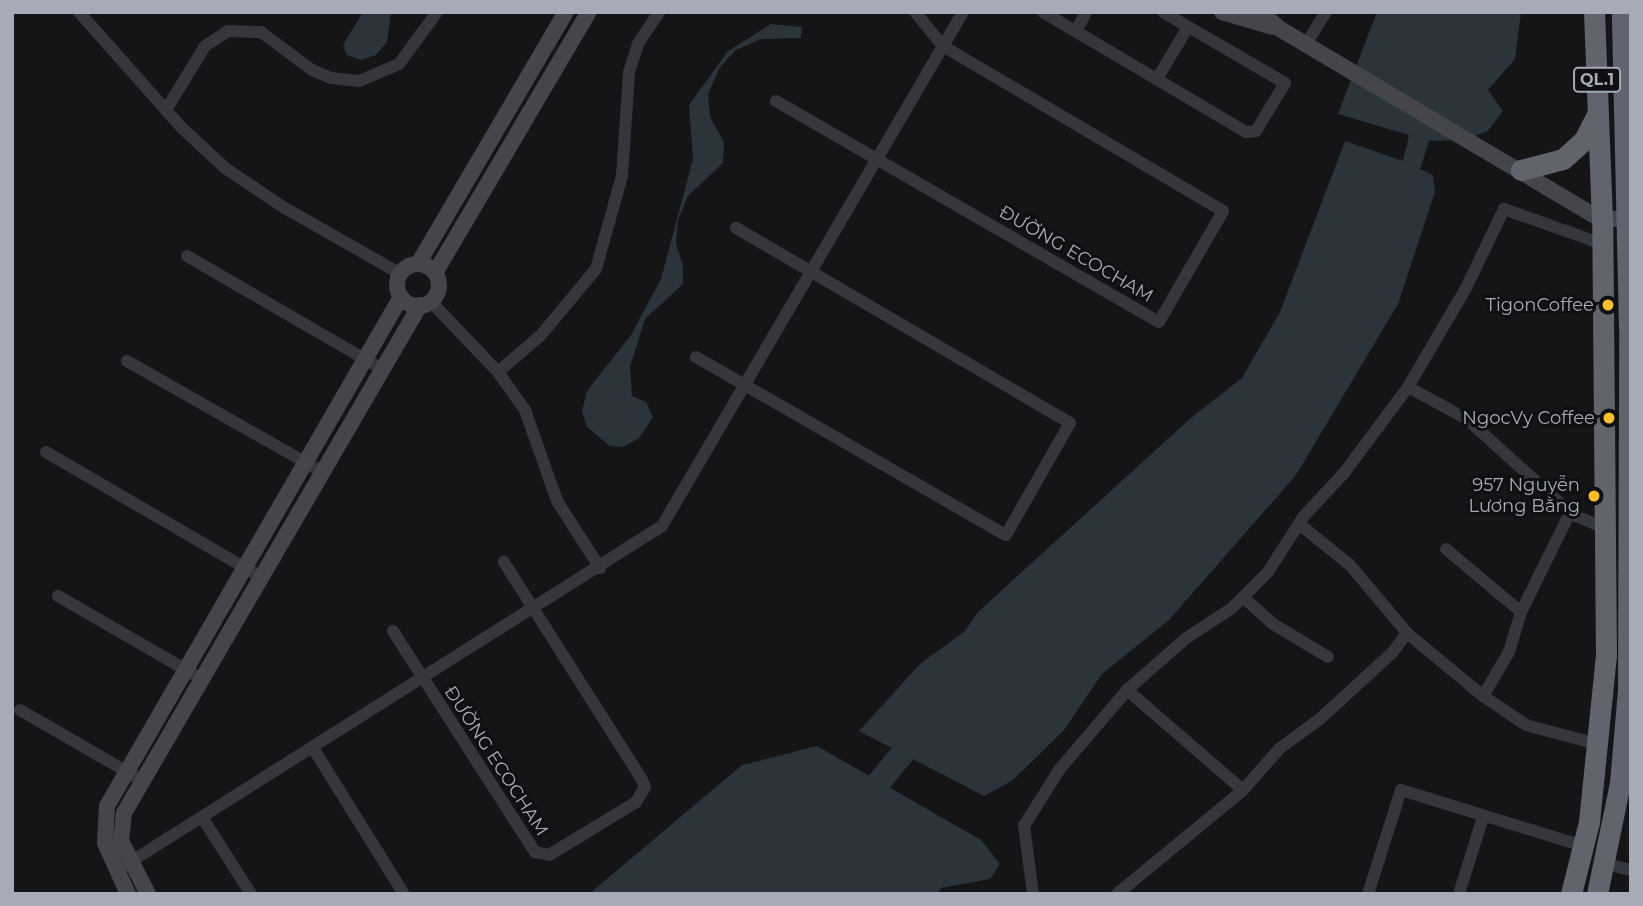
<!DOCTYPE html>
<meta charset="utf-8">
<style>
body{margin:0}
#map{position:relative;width:1643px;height:906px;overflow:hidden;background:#151517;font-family:Montserrat,sans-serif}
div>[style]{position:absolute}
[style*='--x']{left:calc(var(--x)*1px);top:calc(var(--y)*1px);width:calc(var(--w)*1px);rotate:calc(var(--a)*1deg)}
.water>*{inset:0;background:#2b333b}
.stream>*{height:4.5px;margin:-2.25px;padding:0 2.25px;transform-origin:2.25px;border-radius:2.25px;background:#2b333b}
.river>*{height:24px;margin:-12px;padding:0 12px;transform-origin:12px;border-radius:12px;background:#2b333b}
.street>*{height:12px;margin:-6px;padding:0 6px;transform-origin:6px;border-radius:6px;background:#36373c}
.secondary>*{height:16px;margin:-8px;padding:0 8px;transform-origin:8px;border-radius:8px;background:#44464c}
.secondary>.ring{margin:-8px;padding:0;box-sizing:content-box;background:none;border:16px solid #44464c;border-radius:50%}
.highway>*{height:21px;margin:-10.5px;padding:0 10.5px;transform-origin:10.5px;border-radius:10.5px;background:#62646d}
.dots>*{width:19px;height:19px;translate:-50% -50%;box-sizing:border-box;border:4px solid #101012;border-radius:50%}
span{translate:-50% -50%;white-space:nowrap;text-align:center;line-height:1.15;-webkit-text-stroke:6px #101012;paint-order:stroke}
.shield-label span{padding:2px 5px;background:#101012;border:2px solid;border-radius:5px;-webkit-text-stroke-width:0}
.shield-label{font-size:16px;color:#a7abb8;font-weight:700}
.street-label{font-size:18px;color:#a7abb8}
.poi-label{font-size:18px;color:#a7abb8}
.right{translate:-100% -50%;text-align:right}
.frame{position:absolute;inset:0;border:14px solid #a7abb8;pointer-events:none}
</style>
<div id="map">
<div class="water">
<div style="clip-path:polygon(363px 12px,391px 12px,387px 42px,376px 55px,361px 60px,347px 55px,343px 45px)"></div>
<div style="clip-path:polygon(1377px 12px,1521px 12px,1515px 59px,1488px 90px,1503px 111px,1488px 131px,1463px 140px,1429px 141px,1420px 169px,1433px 175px,1435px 192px,1398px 304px,1296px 475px,1169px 620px,1102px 674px,1064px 730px,1013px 780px,984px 796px,859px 731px,920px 664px,965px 631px,978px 612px,1192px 417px,1242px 378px,1280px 312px,1345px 141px,1403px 161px,1409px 135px,1338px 114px)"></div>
<div style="clip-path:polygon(771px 24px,802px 27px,801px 38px,761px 39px,736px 50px,720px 67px,708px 94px,710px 117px,724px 142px,723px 163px,688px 196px,678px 220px,676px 243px,683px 266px,683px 284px,645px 319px,630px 367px,632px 396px,646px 402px,653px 417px,639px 438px,623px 447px,610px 446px,587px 427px,582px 411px,587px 391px,631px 335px,661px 279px,693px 159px,689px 105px,728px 51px)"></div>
<div style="clip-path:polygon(817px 746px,981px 840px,1000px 864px,990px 879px,941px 888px,937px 894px,589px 894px,742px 765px)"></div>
</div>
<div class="stream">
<div style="--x:882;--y:779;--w:34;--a:-60"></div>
</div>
<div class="river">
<div style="--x:861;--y:804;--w:101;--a:-50.6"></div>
</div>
<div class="street">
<div style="--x:79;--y:12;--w:155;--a:48.4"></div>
<div style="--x:182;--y:128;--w:59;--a:42.9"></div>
<div style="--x:225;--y:168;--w:70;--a:33.9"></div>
<div style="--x:283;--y:207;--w:136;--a:29.6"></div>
<div style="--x:1043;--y:12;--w:236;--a:30.6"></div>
<div style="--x:1246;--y:132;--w:10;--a:-6"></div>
<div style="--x:1256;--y:131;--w:56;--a:-58.9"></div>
<div style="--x:1285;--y:83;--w:141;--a:-149.8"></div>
<div style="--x:1076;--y:31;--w:21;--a:-62"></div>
<div style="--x:1306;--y:44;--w:38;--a:-58"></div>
<div style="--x:1157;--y:79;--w:61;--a:-59.2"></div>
<div style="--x:776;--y:101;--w:442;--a:30"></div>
<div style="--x:1159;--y:322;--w:128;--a:-60"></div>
<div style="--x:1223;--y:211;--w:325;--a:-149.5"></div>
<div style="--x:943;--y:46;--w:44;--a:-129.5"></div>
<div style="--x:166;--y:110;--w:75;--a:-58.6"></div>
<div style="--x:205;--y:46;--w:27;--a:-33"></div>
<div style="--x:228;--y:31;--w:33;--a:2"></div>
<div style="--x:261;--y:32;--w:64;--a:36.7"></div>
<div style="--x:312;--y:70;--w:21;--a:23"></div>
<div style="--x:331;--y:78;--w:28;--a:6"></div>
<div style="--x:359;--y:81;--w:43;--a:-23"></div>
<div style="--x:399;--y:64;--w:64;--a:-53.8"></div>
<div style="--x:187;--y:256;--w:225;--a:30.1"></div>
<div style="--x:436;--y:307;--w:90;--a:46.4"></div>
<div style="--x:498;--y:372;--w:47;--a:54.6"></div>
<div style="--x:525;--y:410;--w:96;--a:70.6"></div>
<div style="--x:557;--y:501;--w:80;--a:57.3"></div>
<div style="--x:696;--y:357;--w:357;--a:29.9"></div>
<div style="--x:1006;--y:535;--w:129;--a:-60.3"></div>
<div style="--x:1070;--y:423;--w:387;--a:-149.7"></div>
<div style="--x:127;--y:361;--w:224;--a:29.6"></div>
<div style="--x:498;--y:372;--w:57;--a:-40.7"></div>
<div style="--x:541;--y:335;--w:86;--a:-50.2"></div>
<div style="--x:596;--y:269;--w:97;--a:-74.4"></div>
<div style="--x:622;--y:176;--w:104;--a:-86.1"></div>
<div style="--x:629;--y:72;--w:32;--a:-72"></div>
<div style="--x:639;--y:42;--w:36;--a:-56"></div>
<div style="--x:1408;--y:387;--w:67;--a:28.5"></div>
<div style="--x:1467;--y:419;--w:143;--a:42.2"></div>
<div style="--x:1573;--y:515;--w:35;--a:22"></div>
<div style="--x:46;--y:452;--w:249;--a:30.2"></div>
<div style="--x:1299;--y:524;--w:65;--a:38.8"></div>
<div style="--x:1350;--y:565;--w:89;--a:50"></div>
<div style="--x:1407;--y:633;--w:99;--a:39.7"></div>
<div style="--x:1483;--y:696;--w:52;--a:34"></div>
<div style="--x:1526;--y:725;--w:77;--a:15.1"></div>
<div style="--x:1446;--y:549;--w:98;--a:40"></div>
<div style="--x:58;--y:596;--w:166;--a:30"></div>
<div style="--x:1243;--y:597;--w:40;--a:42"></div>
<div style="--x:1273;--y:624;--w:64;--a:31"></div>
<div style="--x:393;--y:631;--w:263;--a:57.3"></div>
<div style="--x:535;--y:852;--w:14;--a:12"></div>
<div style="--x:549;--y:855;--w:102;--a:-31.3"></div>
<div style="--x:636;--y:802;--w:17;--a:-59"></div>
<div style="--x:645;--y:787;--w:10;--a:-114"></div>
<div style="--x:641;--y:778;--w:256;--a:-122.4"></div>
<div style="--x:1127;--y:690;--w:153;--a:40.8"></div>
<div style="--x:1483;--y:696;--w:51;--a:-59.4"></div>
<div style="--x:1509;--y:652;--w:42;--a:-73.3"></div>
<div style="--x:1521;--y:612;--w:110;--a:-63.7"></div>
<div style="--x:20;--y:710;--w:142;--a:30"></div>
<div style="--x:313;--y:748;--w:172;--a:58.1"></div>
<div style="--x:202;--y:817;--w:91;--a:57.5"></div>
<div style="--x:1605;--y:864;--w:27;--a:13"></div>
<div style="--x:116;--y:871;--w:646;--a:-32.29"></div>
<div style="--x:662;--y:526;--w:596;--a:-59.65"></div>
<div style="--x:1033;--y:894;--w:69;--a:-97.5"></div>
<div style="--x:1024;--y:826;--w:66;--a:-58"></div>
<div style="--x:1059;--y:770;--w:105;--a:-49.6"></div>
<div style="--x:1127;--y:690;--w:77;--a:-41.3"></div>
<div style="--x:1185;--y:639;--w:56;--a:-33.4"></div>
<div style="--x:1232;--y:608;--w:51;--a:-45"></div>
<div style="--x:1268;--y:572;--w:65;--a:-57.5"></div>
<div style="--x:1303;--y:517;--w:60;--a:-47"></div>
<div style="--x:1344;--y:473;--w:107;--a:-53.3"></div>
<div style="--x:1408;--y:387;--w:115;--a:-59.6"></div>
<div style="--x:1466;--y:288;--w:88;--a:-64.3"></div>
<div style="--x:1504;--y:209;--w:102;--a:19.5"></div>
<div style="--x:1117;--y:894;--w:163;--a:-39.5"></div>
<div style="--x:1243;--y:790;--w:55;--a:-48.7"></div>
<div style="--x:1279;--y:749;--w:52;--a:-36.4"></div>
<div style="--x:1321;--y:718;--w:98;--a:-42.5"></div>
<div style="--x:1393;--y:652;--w:24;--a:-54"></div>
<div style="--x:1368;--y:894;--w:109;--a:-72.4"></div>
<div style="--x:1401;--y:790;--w:190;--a:17.1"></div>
<div style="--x:1459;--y:894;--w:81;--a:-72.7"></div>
</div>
<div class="secondary">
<div style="--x:1222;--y:12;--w:53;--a:16.4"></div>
<div style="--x:1261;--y:12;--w:25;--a:42"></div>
<div style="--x:1280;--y:29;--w:374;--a:30.7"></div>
<div style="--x:1602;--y:220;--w:23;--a:-5"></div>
<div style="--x:418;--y:264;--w:292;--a:-59.6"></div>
<div class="ring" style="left:397px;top:264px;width:26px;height:26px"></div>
<div style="--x:435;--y:273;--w:303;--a:-59.5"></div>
<div style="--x:128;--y:894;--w:56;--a:-114.3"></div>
<div style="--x:105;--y:843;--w:37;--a:-87"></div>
<div style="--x:107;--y:806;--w:588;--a:-59.99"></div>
<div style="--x:148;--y:894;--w:59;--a:-117"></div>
<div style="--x:121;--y:841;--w:28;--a:-84"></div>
<div style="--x:124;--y:813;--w:588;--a:-59.77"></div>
</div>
<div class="highway">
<div style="--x:1521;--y:170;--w:43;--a:-14.7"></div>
<div style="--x:1563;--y:159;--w:28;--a:-42"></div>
<div style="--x:1584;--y:140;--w:29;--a:-63"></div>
<div style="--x:1571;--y:894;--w:74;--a:-76"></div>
<div style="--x:1589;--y:822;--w:169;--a:-84.2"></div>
<div style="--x:1606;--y:654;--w:434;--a:-90.5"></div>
<div style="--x:1602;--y:220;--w:208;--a:-92.2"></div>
<div style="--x:1597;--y:894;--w:113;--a:-78.3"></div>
<div style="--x:1620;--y:783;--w:94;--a:-85.1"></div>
<div style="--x:1628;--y:689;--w:361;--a:-89.8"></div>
<div style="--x:1629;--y:328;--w:316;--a:-91.3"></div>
</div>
<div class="dots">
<div style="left:1608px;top:305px;background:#f7bf2e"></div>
<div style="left:1609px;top:418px;background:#f7bf2e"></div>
<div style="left:1594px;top:496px;background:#f7bf2e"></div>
</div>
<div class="shield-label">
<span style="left:1597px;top:80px">QL.1</span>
</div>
<div class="street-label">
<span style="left:1076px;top:254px;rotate:30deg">ĐƯỜNG ECOCHAM</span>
<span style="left:496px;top:761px;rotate:57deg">ĐƯỜNG ECOCHAM</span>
</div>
<div class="poi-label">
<span class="right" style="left:1594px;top:305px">TigonCoffee</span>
<span class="right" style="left:1595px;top:418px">NgocVy Coffee</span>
<span class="right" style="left:1580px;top:496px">957 Nguyễn<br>Lương Bằng</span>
</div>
<div class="frame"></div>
</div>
